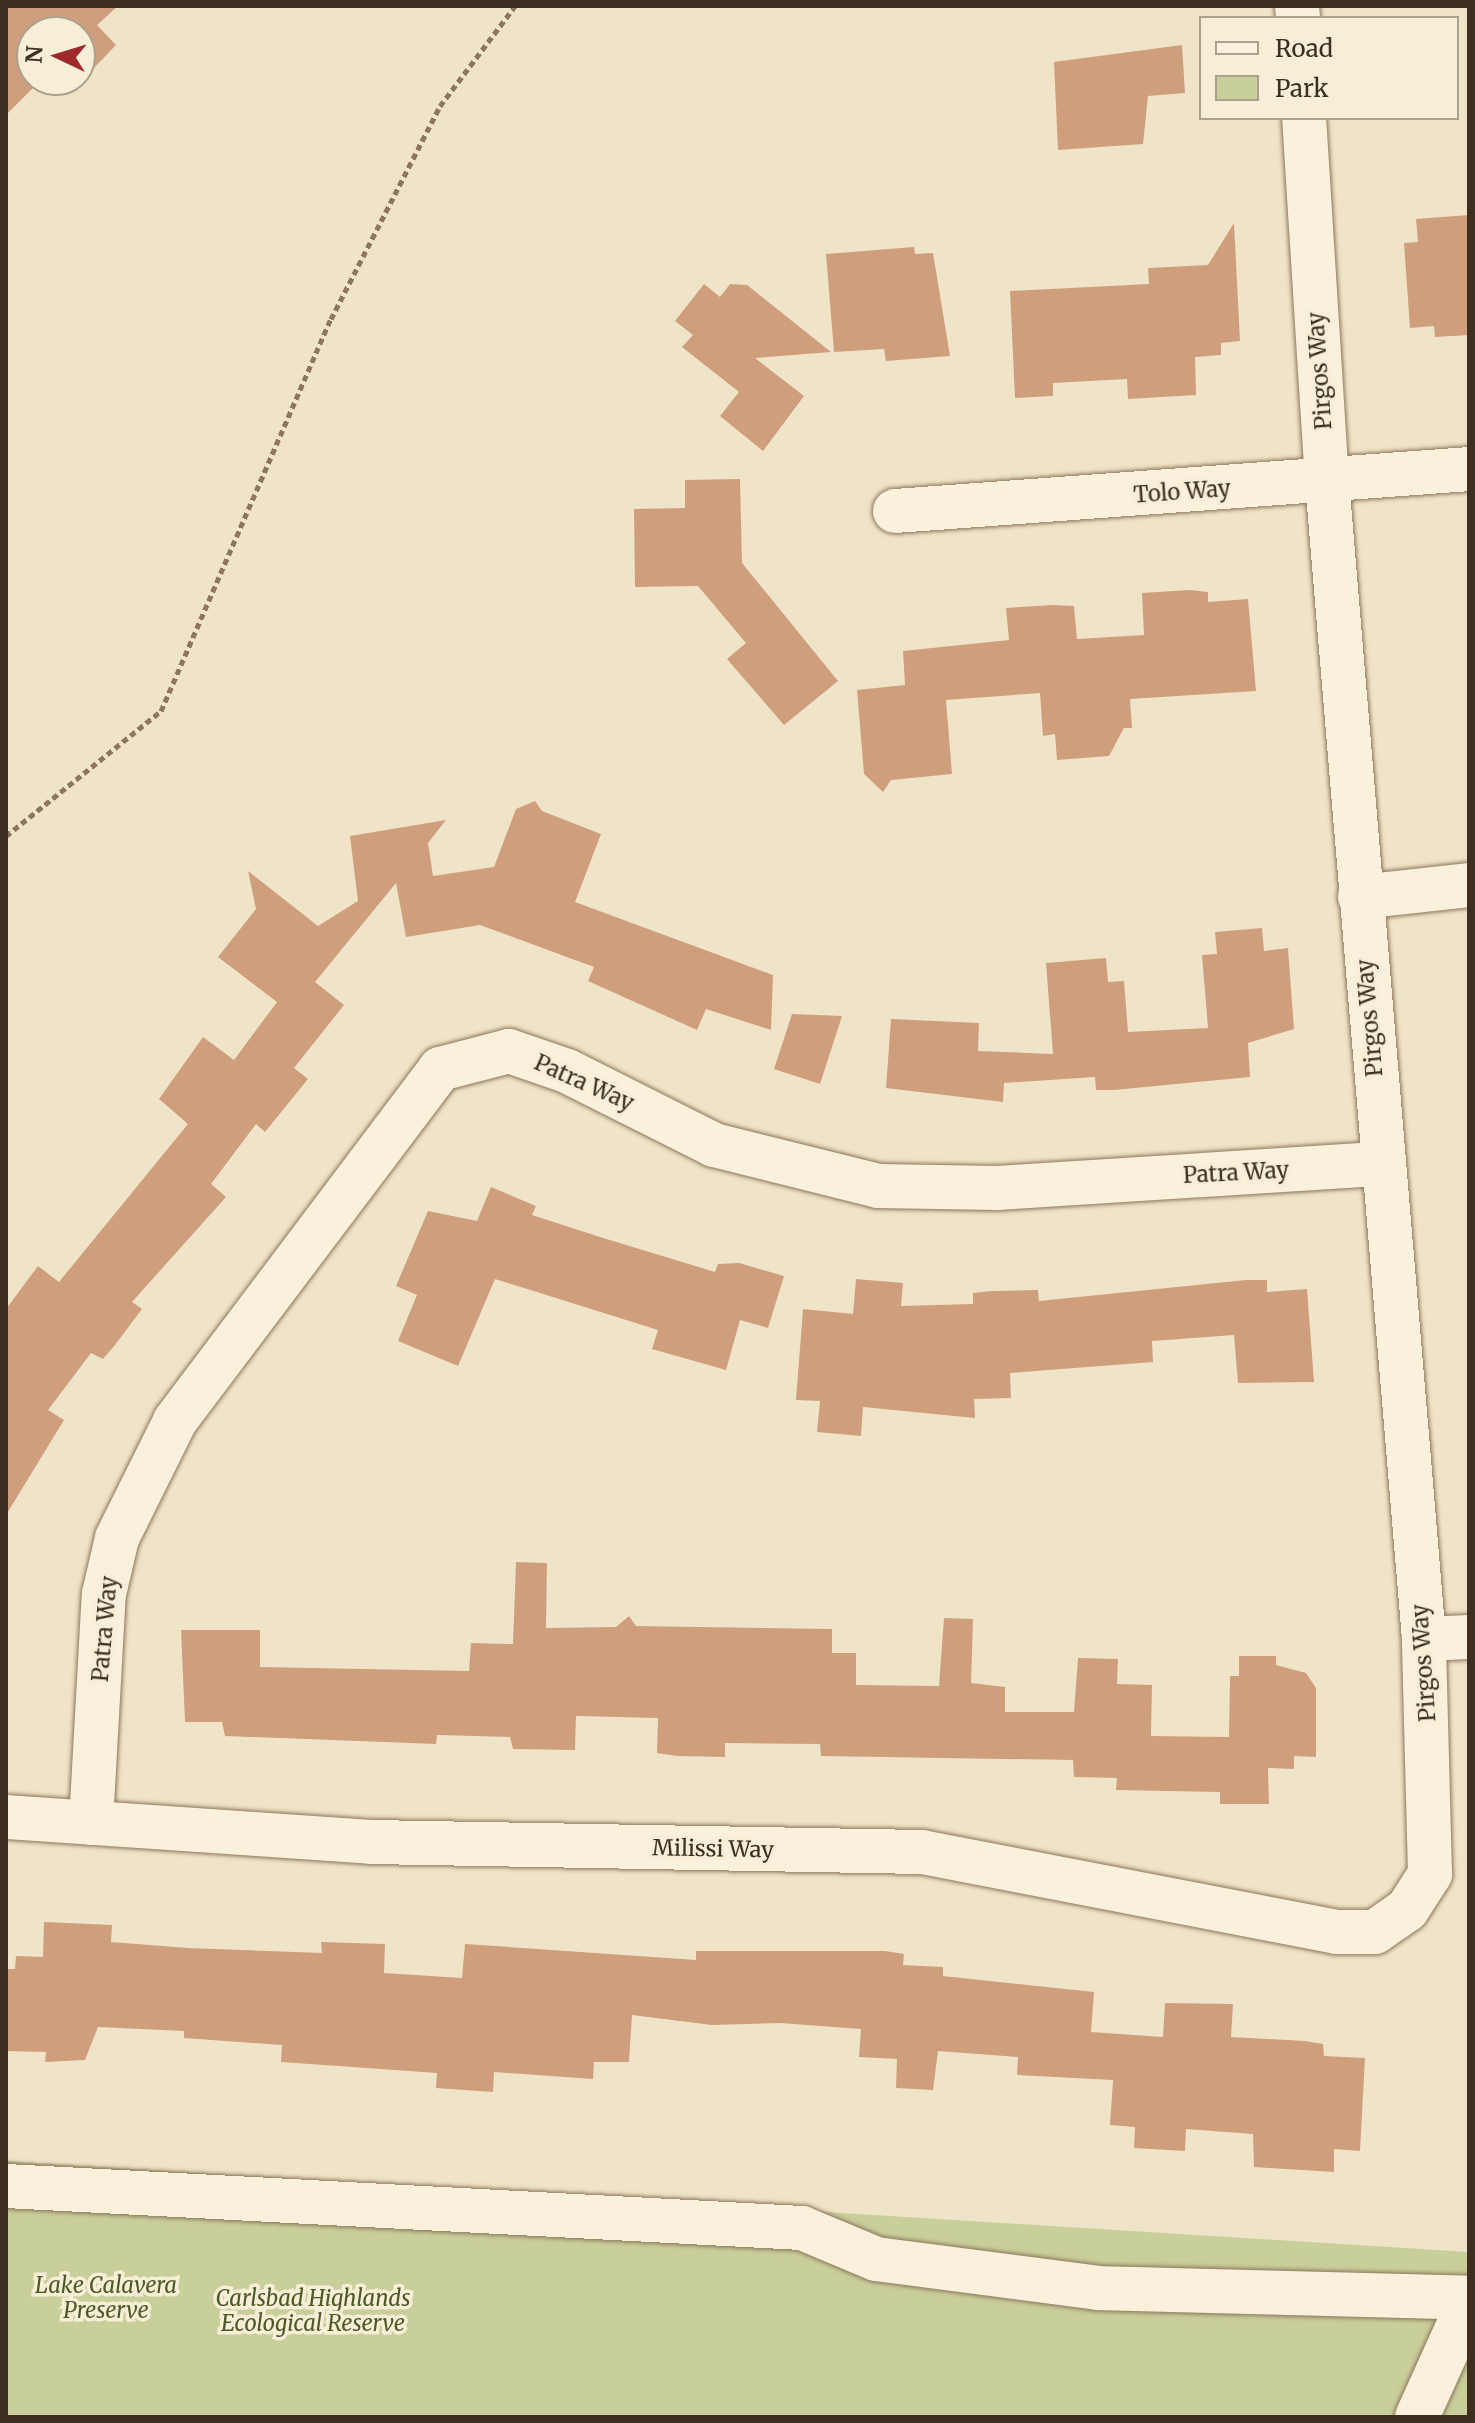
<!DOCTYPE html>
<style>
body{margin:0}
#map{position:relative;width:1475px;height:2423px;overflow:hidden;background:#f0e4c8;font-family:Merriweather,serif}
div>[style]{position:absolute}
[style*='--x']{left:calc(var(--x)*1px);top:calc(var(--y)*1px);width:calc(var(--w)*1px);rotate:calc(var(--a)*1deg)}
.green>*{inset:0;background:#c9cf9b}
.building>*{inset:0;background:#cf9f7d}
.path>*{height:5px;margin-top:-2.5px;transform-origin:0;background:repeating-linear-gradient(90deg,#8d765c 0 6px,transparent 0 10px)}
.roads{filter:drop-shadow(0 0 2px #8d765c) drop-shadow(0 0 2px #8d765c)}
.minor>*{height:44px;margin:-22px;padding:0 22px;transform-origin:22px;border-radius:22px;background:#faf1dc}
span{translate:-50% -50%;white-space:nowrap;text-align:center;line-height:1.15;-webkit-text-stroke:7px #f7eed8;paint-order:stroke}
.street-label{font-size:22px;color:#3d2e20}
.park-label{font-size:22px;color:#4d5a26;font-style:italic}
.frame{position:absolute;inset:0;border:8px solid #3d2e20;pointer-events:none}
.legend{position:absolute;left:1199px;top:16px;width:260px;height:104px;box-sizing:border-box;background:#f7eed8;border:2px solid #ada18e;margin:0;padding:10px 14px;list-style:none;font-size:24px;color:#3d2e20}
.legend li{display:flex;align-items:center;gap:16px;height:40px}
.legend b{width:40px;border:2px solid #ada18e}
.north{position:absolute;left:16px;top:16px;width:80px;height:80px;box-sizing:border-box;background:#f7eed8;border:2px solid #ada18e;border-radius:50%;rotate:274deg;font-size:22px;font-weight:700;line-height:32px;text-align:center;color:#3d2e20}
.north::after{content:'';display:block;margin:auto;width:28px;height:36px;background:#9e2a2b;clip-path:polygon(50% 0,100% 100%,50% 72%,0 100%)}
</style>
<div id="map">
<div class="green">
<div style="clip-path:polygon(6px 2161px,1469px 2252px,1469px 2417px,6px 2417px)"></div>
</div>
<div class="building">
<div style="clip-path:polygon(6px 6px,118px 6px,97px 25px,116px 45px,92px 70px,80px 58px,80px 32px,32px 32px,32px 80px,41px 80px,6px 115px)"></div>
<div style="clip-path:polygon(1182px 45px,1185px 93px,1148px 96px,1143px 144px,1058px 150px,1054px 62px)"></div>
<div style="clip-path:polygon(1469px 215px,1469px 335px,1435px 337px,1434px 326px,1410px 328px,1404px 243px,1418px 242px,1416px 219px)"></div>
<div style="clip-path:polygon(1234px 223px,1240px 341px,1221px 343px,1221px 355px,1195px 357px,1196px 395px,1128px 399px,1127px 379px,1053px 383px,1053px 396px,1015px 398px,1010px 291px,1149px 284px,1148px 268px,1208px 265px)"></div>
<div style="clip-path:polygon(914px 247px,915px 254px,933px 253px,950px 356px,886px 361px,884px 349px,834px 352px,826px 254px)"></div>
<div style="clip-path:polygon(704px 284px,720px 297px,730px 284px,747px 285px,831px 352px,755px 358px,804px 396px,763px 451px,720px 416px,739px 392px,682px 347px,693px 335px,675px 321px)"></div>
<div style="clip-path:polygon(740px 479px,742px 563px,838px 681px,784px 725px,727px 659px,746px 643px,698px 586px,635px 587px,634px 509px,685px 508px,685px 480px)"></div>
<div style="clip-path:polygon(1190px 590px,1208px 592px,1208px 602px,1248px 599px,1256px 691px,1130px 699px,1132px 728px,1124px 728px,1109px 756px,1057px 760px,1055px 734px,1043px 736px,1040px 693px,946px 700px,952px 774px,891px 780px,883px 792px,864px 774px,857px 690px,905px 685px,903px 651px,1009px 640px,1006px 608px,1053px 605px,1074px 606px,1077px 639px,1144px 635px,1142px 593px)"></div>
<div style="clip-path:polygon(535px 801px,542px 811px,601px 834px,575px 902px,773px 975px,771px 1030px,706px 1009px,697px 1030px,588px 981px,594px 967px,480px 925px,406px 937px,396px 883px,315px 982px,344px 1005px,294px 1068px,308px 1079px,265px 1132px,256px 1124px,211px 1184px,226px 1197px,132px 1302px,142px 1309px,115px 1345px,103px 1359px,91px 1353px,48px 1410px,64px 1420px,6px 1515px,6px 1309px,38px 1266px,59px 1282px,188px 1124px,159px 1099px,203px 1037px,234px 1060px,277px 1002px,218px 957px,256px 909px,248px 871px,318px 926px,358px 901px,350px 836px,446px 820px,428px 843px,433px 876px,494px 867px,516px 809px)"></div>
<div style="clip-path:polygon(1262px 928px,1264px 951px,1288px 948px,1294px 1029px,1248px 1043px,1250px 1077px,1114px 1090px,1096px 1090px,1095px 1077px,1004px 1083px,1003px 1102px,886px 1088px,891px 1019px,979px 1023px,978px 1051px,1053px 1054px,1046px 963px,1106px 958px,1108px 982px,1124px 981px,1128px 1032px,1208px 1028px,1202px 955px,1217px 954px,1215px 932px)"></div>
<div style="clip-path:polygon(792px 1014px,842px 1016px,820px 1084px,774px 1069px)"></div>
<div style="clip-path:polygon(491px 1187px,536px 1206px,532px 1215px,600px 1237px,715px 1272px,718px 1264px,739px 1263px,784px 1276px,768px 1328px,740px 1320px,726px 1370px,652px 1349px,658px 1330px,495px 1279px,458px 1366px,398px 1341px,417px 1295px,396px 1286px,428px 1211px,477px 1221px)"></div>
<div style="clip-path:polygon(856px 1279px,903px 1283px,901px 1306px,973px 1304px,973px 1293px,992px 1291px,1038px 1290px,1039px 1301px,1246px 1280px,1267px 1280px,1267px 1292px,1307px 1289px,1314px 1382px,1238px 1383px,1234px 1335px,1152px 1341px,1153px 1362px,1010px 1373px,1011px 1398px,974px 1399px,975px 1418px,863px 1407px,861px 1436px,817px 1432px,820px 1401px,796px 1400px,803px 1309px,853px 1314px)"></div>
<div style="clip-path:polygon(516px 1562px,547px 1563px,546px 1628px,616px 1627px,629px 1616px,636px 1626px,832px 1629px,832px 1653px,856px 1653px,856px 1685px,939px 1686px,944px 1618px,973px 1619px,971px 1683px,1005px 1687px,1005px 1712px,1074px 1712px,1078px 1658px,1118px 1659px,1117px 1684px,1152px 1685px,1151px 1736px,1229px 1737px,1230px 1676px,1239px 1676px,1239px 1656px,1276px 1656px,1276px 1665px,1306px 1673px,1316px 1688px,1316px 1757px,1294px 1756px,1294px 1769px,1268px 1768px,1269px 1804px,1220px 1804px,1220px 1792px,1116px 1790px,1117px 1778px,1074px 1777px,1073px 1760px,821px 1756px,820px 1744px,725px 1743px,725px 1757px,677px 1756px,657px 1753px,658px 1718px,576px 1716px,575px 1750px,513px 1749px,510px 1737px,437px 1735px,436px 1744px,225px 1736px,222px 1722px,185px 1722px,181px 1630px,260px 1630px,260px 1667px,469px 1671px,471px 1643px,513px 1644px)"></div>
<div style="clip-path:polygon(44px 1922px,112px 1925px,111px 1942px,188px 1948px,322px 1953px,321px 1942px,385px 1944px,384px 1973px,462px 1978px,465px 1944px,696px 1960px,696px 1951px,885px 1951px,904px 1954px,903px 1965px,943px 1967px,943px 1976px,1094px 1992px,1091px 2032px,1163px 2037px,1165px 2003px,1233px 2004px,1231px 2037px,1305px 2041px,1323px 2044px,1324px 2056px,1365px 2058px,1360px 2151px,1334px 2149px,1334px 2172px,1254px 2167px,1253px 2134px,1186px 2129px,1185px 2151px,1134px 2148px,1135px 2127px,1110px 2125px,1113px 2080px,1017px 2075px,1018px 2057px,938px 2051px,933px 2090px,896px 2088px,897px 2059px,859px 2057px,861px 2029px,780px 2023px,712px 2025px,632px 2015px,629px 2062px,594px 2062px,593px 2079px,494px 2072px,493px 2092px,436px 2088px,437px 2073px,281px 2062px,282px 2045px,184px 2038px,184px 2031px,98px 2027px,85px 2060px,45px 2062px,46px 2052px,6px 2051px,6px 1969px,15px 1969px,16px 1956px,43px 1957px)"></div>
</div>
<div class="path">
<div style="--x:6;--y:836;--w:199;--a:-38.9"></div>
<div style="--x:161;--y:711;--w:427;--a:-66.6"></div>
<div style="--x:331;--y:319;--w:239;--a:-62.9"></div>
<div style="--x:440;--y:106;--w:125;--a:-53.1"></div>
</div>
<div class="roads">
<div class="minor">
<div style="--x:1297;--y:6;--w:12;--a:85"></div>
<div style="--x:895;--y:511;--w:576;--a:-4.18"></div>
<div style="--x:1360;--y:897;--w:110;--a:-6.3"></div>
<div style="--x:1424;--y:1639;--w:45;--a:-2.5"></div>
<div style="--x:6;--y:1817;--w:366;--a:3.9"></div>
<div style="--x:371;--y:1842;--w:551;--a:1.04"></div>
<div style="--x:922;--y:1852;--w:422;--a:10.9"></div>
<div style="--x:1336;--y:1932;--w:39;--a:0"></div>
<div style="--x:1375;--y:1932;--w:39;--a:-35"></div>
<div style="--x:1407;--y:1910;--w:43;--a:-57.4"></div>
<div style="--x:1430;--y:1874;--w:235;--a:-91.5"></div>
<div style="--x:1424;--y:1639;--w:1161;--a:-94.79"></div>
<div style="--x:1327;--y:482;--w:365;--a:-93.6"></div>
<div style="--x:91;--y:1823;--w:229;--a:-86.8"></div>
<div style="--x:104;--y:1594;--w:57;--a:-76.9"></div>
<div style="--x:117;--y:1538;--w:131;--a:-63.6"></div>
<div style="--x:175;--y:1421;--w:441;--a:-53"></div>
<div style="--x:440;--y:1069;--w:71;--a:-14.6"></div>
<div style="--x:509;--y:1051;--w:61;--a:19"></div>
<div style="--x:567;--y:1071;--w:165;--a:26.7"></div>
<div style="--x:714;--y:1145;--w:169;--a:14"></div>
<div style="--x:878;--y:1186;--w:119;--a:1"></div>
<div style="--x:997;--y:1188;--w:385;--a:-3.6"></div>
<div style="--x:6;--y:2186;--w:797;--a:3.02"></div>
<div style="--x:802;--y:2228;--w:80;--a:22.7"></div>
<div style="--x:876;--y:2259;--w:224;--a:7.4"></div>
<div style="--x:1098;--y:2288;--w:371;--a:1.5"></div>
<div style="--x:1417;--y:2417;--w:126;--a:-65.7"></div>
</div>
</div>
<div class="street-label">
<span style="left:1320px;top:371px;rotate:-94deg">Pirgos Way</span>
<span style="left:1182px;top:492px;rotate:-4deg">Tolo Way</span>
<span style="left:1370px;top:1018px;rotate:-95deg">Pirgos Way</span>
<span style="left:584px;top:1083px;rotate:24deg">Patra Way</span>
<span style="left:1236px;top:1173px;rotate:-3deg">Patra Way</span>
<span style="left:105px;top:1629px;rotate:-85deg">Patra Way</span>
<span style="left:1424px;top:1663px;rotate:-94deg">Pirgos Way</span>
<span style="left:713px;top:1849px;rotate:1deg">Milissi Way</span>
</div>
<div class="park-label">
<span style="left:106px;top:2298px">Lake Calavera<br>Preserve</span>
<span style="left:313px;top:2311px">Carlsbad Highlands<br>Ecological Reserve</span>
</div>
<div class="frame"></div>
<ul class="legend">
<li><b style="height:10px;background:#faf1dc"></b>Road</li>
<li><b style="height:22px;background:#c9cf9b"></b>Park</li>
</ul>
<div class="north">N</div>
</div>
